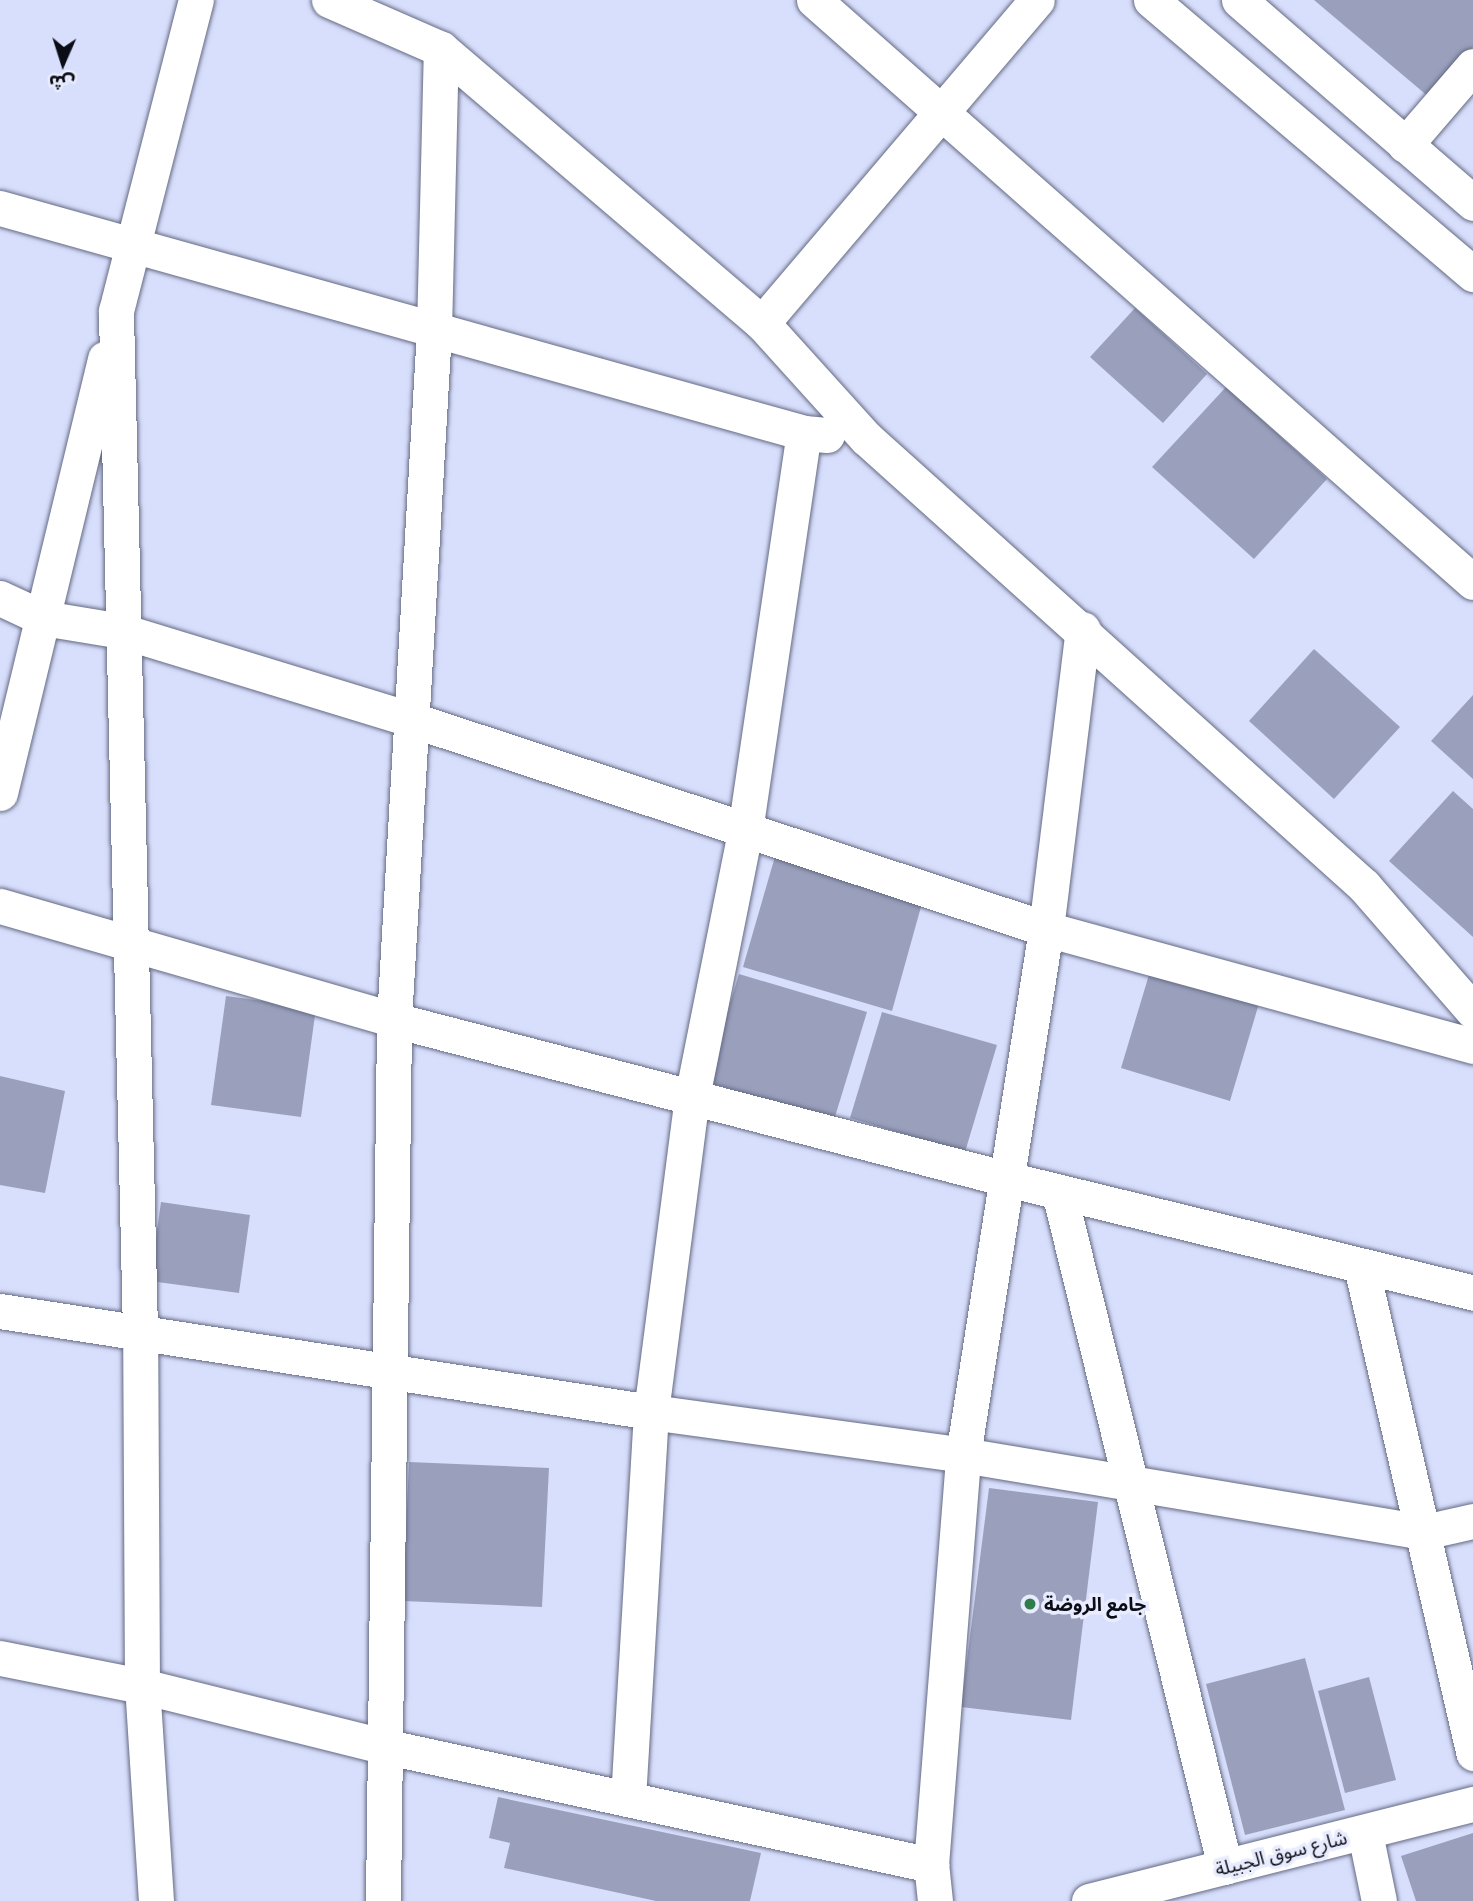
<!DOCTYPE html>
<meta charset="utf-8">
<style>
body{margin:0}
#map{position:relative;width:1473px;height:1901px;overflow:hidden;background:#d8dffc;font-family:"Playfair Display","Noto Sans Arabic",serif}
div>[style]{position:absolute}
[style*='--x']{left:calc(var(--x)*1px);top:calc(var(--y)*1px);width:calc(var(--w)*1px);rotate:calc(var(--a)*1deg)}
.building>*{inset:0;background:#9aa0bc}
.roads{filter:drop-shadow(0 0 2px #646a83) drop-shadow(0 0 2px #646a83)}
.minor>*{height:35px;margin:-17.5px;padding:0 17.5px;transform-origin:17.5px;border-radius:17.5px;background:#fff}
.dots>*{width:19px;height:19px;translate:-50% -50%;box-sizing:border-box;border:4px solid #e8ecfe;border-radius:50%}
span{translate:-50% -50%;white-space:nowrap;text-align:center;line-height:1.15;-webkit-text-stroke:7px #e8ecfe;paint-order:stroke}
.poi-label{font-size:19px;color:#0b0d16;font-weight:700}
.left{translate:0 -50%;text-align:left}
.street-label{font-size:19px;color:#0b0d16}
.north{position:absolute;left:28px;top:28px;width:70px;height:70px;-webkit-text-stroke:5px #e8ecfe;paint-order:stroke;rotate:183deg;font-size:19px;font-weight:700;line-height:28px;text-align:center;color:#0b0d16}
.north::after{content:'';display:block;margin:auto;width:24px;height:32px;background:#0b0d16;clip-path:polygon(50% 0,100% 100%,50% 72%,0 100%)}
</style>
<div id="map">
<div class="building">
<div style="clip-path:polygon(1314px 0,1473px 0,1473px 47px,1430px 98px)"></div>
<div style="clip-path:polygon(1135px 308px,1207px 374px,1163px 423px,1090px 357px)"></div>
<div style="clip-path:polygon(1226px 387px,1327px 479px,1254px 559px,1152px 467px)"></div>
<div style="clip-path:polygon(1314px 649px,1400px 727px,1334px 799px,1249px 721px)"></div>
<div style="clip-path:polygon(1473px 695px,1473px 779px,1431px 741px)"></div>
<div style="clip-path:polygon(1453px 791px,1473px 809px,1473px 937px,1389px 861px)"></div>
<div style="clip-path:polygon(776px 853px,924px 896px,892px 1011px,743px 967px)"></div>
<div style="clip-path:polygon(1151px 968px,1260px 1000px,1230px 1101px,1121px 1068px)"></div>
<div style="clip-path:polygon(739px 974px,867px 1012px,834px 1120px,706px 1082px)"></div>
<div style="clip-path:polygon(226px 996px,316px 1008px,301px 1117px,211px 1105px)"></div>
<div style="clip-path:polygon(882px 1012px,997px 1045px,965px 1152px,850px 1118px)"></div>
<div style="clip-path:polygon(0 1076px,65px 1091px,45px 1193px,0 1185px)"></div>
<div style="clip-path:polygon(161px 1202px,250px 1215px,239px 1293px,150px 1281px)"></div>
<div style="clip-path:polygon(409px 1462px,549px 1468px,542px 1607px,403px 1601px)"></div>
<div style="clip-path:polygon(989px 1488px,1098px 1502px,1071px 1720px,961px 1707px)"></div>
<div style="clip-path:polygon(1305px 1658px,1345px 1810px,1245px 1835px,1206px 1684px)"></div>
<div style="clip-path:polygon(1369px 1677px,1396px 1780px,1345px 1793px,1318px 1691px)"></div>
<div style="clip-path:polygon(498px 1797px,761px 1853px,750px 1901px,656px 1901px,504px 1868px,510px 1843px,489px 1838px)"></div>
<div style="clip-path:polygon(1473px 1833px,1473px 1901px,1416px 1901px,1401px 1856px)"></div>
</div>
<div class="roads">
<div class="minor">
<div style="--x:329;--y:0;--w:122;--a:23.6"></div>
<div style="--x:441;--y:49;--w:422;--a:40.5"></div>
<div style="--x:762;--y:323;--w:155;--a:47.9"></div>
<div style="--x:866;--y:438;--w:670;--a:41.97"></div>
<div style="--x:1364;--y:886;--w:166;--a:48.9"></div>
<div style="--x:814;--y:0;--w:879;--a:41.45"></div>
<div style="--x:1151;--y:0;--w:423;--a:40.4"></div>
<div style="--x:1239;--y:0;--w:310;--a:40.9"></div>
<div style="--x:1405;--y:145;--w:104;--a:-49.3"></div>
<div style="--x:0;--y:208;--w:835;--a:15.63"></div>
<div style="--x:804;--y:433;--w:23;--a:5"></div>
<div style="--x:762;--y:323;--w:424;--a:-49.6"></div>
<div style="--x:0;--y:598;--w:47;--a:24.9"></div>
<div style="--x:43;--y:618;--w:80;--a:9.3"></div>
<div style="--x:122;--y:631;--w:301;--a:17"></div>
<div style="--x:410;--y:719;--w:670;--a:18.27"></div>
<div style="--x:1046;--y:929;--w:443;--a:15.3"></div>
<div style="--x:0;--y:793;--w:447;--a:-76.4"></div>
<div style="--x:0;--y:906;--w:410;--a:16.1"></div>
<div style="--x:394;--y:1020;--w:633;--a:14.54"></div>
<div style="--x:1007;--y:1179;--w:480;--a:13.7"></div>
<div style="--x:1059;--y:1192;--w:695;--a:76.18"></div>
<div style="--x:1361;--y:1266;--w:500;--a:77"></div>
<div style="--x:0;--y:1311;--w:659;--a:8.82"></div>
<div style="--x:651;--y:1412;--w:315;--a:7.8"></div>
<div style="--x:963;--y:1455;--w:467;--a:9.5"></div>
<div style="--x:1424;--y:1532;--w:50;--a:-12.7"></div>
<div style="--x:0;--y:1658;--w:145;--a:11.2"></div>
<div style="--x:142;--y:1686;--w:248;--a:14"></div>
<div style="--x:383;--y:1746;--w:561;--a:12.25"></div>
<div style="--x:628;--y:1799;--w:388;--a:-86.6"></div>
<div style="--x:651;--y:1412;--w:318;--a:-82.6"></div>
<div style="--x:692;--y:1097;--w:271;--a:-78.7"></div>
<div style="--x:745;--y:831;--w:402;--a:-81.6"></div>
<div style="--x:1365;--y:1833;--w:69;--a:78.4"></div>
<div style="--x:156;--y:1901;--w:215;--a:-93.7"></div>
<div style="--x:142;--y:1686;--w:354;--a:-90.3"></div>
<div style="--x:140;--y:1332;--w:1021;--a:-91.35"></div>
<div style="--x:116;--y:311;--w:321;--a:-75.6"></div>
<div style="--x:383;--y:1901;--w:881;--a:-89.28"></div>
<div style="--x:394;--y:1020;--w:690;--a:-86.68"></div>
<div style="--x:434;--y:331;--w:282;--a:-88.6"></div>
<div style="--x:935;--y:1901;--w:36;--a:-96"></div>
<div style="--x:931;--y:1865;--w:411;--a:-85.5"></div>
<div style="--x:963;--y:1455;--w:533;--a:-81.03"></div>
<div style="--x:1046;--y:929;--w:302;--a:-83"></div>
<div style="--x:1089;--y:1901;--w:396;--a:-14.2"></div>
</div>
</div>
<div class="dots">
<div style="left:1030px;top:1604px;background:#307c4b"></div>
</div>
<div class="poi-label">
<span class="left" style="left:1044px;top:1604px">جامع الروضة</span>
</div>
<div class="street-label">
<span style="left:1281px;top:1853px;rotate:-14deg">شارع سوق الجبيلة</span>
</div>
<div class="north">ش</div>
</div>
